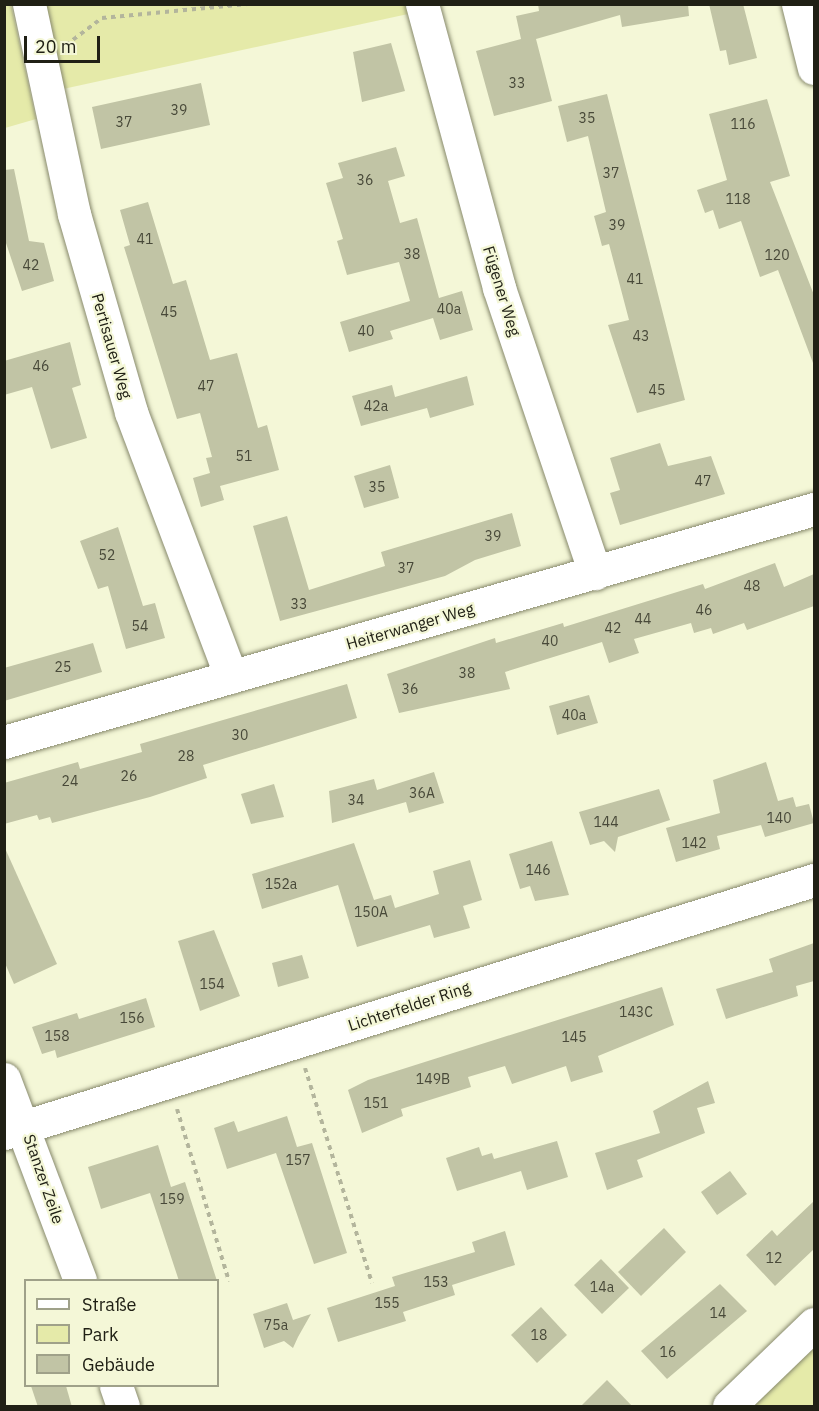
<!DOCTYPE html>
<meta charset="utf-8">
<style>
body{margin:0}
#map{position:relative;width:819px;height:1411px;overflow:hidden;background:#f4f7d7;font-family:"IBM Plex Sans",sans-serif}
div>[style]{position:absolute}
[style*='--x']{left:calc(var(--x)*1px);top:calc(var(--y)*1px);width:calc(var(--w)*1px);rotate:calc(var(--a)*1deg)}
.green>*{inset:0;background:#e5eaa9}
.building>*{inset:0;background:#c1c4a5}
.path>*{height:4px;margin-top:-2px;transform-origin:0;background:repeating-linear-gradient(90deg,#b3b59c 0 4.5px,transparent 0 9px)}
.roads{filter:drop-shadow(0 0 2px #87896c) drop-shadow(0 0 2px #87896c)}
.minor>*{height:33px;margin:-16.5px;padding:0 16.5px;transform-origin:16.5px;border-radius:16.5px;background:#fff}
span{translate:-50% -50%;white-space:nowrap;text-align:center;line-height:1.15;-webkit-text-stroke:4.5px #f4f7d7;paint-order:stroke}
.number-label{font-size:14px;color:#484939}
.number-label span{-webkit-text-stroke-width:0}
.street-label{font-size:16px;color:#202015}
.frame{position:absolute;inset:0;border:6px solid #202015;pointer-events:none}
.legend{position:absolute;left:24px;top:1279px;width:195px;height:108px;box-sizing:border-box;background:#f4f7d7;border:2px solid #9fa189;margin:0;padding:8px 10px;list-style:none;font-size:18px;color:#202015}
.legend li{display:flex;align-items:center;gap:12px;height:30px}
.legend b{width:30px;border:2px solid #9fa189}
.scale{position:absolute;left:24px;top:36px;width:76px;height:27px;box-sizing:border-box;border:3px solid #202015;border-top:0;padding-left:8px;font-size:18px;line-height:21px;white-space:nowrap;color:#202015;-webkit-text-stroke:4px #f4f7d7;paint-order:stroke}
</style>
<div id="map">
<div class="green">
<div style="clip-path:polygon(5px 4px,11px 5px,36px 119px,5px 128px)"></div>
<div style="clip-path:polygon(406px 4px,408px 14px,63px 89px,45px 5px)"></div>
<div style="clip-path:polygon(814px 1345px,814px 1406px,750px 1406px)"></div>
</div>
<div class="building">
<div style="clip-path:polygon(538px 4px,688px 4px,689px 16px,622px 27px,620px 15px,536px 39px,552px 101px,494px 116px,476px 51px,521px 39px,516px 16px,539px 11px)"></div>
<div style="clip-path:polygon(709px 4px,743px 4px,757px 58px,729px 65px,726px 50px,720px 51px)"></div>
<div style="clip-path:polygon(391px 43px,405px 91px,362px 102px,353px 52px)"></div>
<div style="clip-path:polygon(201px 83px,210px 125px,101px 149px,92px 107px)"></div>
<div style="clip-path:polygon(607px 94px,685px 400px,637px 413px,608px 325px,629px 320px,609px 244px,602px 246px,594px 216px,606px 212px,588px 136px,567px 142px,558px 106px)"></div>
<div style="clip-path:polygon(767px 99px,790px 176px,770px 182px,814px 295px,813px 363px,778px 270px,760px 277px,741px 221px,719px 229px,713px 210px,705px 213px,697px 190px,727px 180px,709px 114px)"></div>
<div style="clip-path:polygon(396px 147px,405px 176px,388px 181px,400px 223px,417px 218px,439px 298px,462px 291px,473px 330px,440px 340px,433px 318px,390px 331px,393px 339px,349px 352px,340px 322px,410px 301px,399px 262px,347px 275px,337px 241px,343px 239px,326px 183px,343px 178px,338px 163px)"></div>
<div style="clip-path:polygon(14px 169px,29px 241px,44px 243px,54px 281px,22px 291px,4px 237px,4px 170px)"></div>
<div style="clip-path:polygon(148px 202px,173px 284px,186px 280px,210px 360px,237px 353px,258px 428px,267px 425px,279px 470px,220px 486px,224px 500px,201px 507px,193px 478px,210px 473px,206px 458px,212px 457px,200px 413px,177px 419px,124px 247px,130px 245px,120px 210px)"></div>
<div style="clip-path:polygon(70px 342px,81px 385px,72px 388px,87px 438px,51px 449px,32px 387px,4px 395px,4px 361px)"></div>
<div style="clip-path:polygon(467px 376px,474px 405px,430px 418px,427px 408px,361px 426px,352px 396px,392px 385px,395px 397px)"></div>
<div style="clip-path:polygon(660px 443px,668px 466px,711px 456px,725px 494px,620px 525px,610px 493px,620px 490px,610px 458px)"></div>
<div style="clip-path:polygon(390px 465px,399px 498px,364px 508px,354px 476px)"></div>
<div style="clip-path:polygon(512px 513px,521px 546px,475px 560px,445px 576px,280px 621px,253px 526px,287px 516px,309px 590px,385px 566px,381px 552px)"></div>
<div style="clip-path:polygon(118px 527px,143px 606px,155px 603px,165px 638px,126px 649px,108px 586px,98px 589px,80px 541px)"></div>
<div style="clip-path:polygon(775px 563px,784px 587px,814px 574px,814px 606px,747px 630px,744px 623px,713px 634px,711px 628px,694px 633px,691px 623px,634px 639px,639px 653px,609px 663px,602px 642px,505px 672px,510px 689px,399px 713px,387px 674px,495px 638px,496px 643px,563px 623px,564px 627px,703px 584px,705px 589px)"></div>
<div style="clip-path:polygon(93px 643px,102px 672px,4px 701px,4px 668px)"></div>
<div style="clip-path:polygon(347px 684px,357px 718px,203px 765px,207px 778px,150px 797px,52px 823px,50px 817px,39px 820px,37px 815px,4px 824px,4px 783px,78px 762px,80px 769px,142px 752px,140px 744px)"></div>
<div style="clip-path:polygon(589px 695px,598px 723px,557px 735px,549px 706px)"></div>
<div style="clip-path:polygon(766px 762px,778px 801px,793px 797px,796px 807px,809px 804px,814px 823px,765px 837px,761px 825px,717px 836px,720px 849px,676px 862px,666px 828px,720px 813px,713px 780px)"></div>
<div style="clip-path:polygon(434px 772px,444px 803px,409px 813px,406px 802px,332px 823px,329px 791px,374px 779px,377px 790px)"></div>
<div style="clip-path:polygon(274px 784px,284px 817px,251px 824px,241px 794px)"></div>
<div style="clip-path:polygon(659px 789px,670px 820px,618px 837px,615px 852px,604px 841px,590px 845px,579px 812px)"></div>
<div style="clip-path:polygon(552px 841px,569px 895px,535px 901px,530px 886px,520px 889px,509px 854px)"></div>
<div style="clip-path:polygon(354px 843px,374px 900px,391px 895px,395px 908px,439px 894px,433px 871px,470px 860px,482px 900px,463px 906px,470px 928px,434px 938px,430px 925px,357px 947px,338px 885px,262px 909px,252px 874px)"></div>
<div style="clip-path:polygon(4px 846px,57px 964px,14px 984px,4px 961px)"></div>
<div style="clip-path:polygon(214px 930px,240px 996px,200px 1011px,178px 941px)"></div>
<div style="clip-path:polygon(814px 943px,814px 981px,796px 986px,798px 996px,726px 1019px,716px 989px,773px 972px,769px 959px)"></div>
<div style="clip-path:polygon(302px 955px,309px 978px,278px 987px,272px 963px)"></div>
<div style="clip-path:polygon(662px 987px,674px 1025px,598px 1056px,603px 1072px,571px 1082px,566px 1066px,512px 1084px,505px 1066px,468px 1077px,471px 1087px,401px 1109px,403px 1116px,362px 1133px,348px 1090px,368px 1080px)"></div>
<div style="clip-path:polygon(146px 998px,155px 1027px,57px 1058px,55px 1050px,42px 1054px,32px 1027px,77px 1013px,79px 1019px)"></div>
<div style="clip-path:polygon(708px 1081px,715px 1103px,697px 1108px,705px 1133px,637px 1160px,643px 1177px,607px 1190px,595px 1153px,660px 1133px,653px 1111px)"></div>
<div style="clip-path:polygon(287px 1116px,297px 1147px,312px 1143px,347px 1253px,314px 1264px,276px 1153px,227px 1169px,214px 1128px,234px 1121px,238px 1132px)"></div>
<div style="clip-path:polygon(557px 1141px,568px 1177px,527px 1190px,521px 1171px,457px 1191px,446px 1158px,479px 1147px,482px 1156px,492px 1153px,494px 1159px)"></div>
<div style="clip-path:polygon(158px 1145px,171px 1187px,185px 1182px,217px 1281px,179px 1281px,150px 1193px,101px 1209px,88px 1167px)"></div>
<div style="clip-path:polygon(730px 1171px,747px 1194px,717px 1215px,701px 1192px)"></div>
<div style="clip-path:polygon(814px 1201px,814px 1249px,775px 1286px,746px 1255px,772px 1230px,777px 1236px)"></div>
<div style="clip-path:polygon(664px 1228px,686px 1252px,641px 1296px,618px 1272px)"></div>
<div style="clip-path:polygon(505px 1231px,515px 1265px,452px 1285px,455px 1295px,403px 1312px,406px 1321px,338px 1342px,327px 1308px,395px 1286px,392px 1277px,475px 1252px,472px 1242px)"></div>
<div style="clip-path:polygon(601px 1259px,629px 1288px,602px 1314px,574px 1285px)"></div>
<div style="clip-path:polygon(720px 1284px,747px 1311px,667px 1379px,641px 1351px)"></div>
<div style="clip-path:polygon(287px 1303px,293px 1320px,311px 1314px,298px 1337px,293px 1348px,284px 1341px,264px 1348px,253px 1314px)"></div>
<div style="clip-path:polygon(541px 1307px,567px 1335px,537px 1363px,511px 1335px)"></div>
<div style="clip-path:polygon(607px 1380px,633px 1407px,580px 1407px)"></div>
<div style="clip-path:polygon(31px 1386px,66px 1386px,72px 1407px,38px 1407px)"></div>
</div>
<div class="path">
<div style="--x:270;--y:4;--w:25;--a:0"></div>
<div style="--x:66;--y:45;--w:45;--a:-36.9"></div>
<div style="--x:102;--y:18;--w:146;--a:-5.5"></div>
<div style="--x:305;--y:1068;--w:225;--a:72.7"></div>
<div style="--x:177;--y:1109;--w:180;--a:73.2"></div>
</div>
<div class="roads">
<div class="minor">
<div style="--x:29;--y:4;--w:215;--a:77.9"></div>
<div style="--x:74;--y:214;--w:206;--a:73.9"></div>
<div style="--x:131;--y:412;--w:283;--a:69.3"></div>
<div style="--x:422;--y:4;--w:294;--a:74.8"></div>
<div style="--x:499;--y:288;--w:301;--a:71.4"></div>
<div style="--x:798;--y:4;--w:66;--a:76"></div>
<div style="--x:4;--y:742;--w:843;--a:-16.05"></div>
<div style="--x:4;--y:1079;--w:215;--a:69.3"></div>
<div style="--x:4;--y:1133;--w:849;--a:-17.35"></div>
<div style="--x:116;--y:1386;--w:21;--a:71"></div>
<div style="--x:729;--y:1406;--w:118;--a:-44"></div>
</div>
</div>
<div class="number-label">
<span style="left:517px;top:83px">33</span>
<span style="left:179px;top:110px">39</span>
<span style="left:587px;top:118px">35</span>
<span style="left:124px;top:122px">37</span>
<span style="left:743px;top:124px">116</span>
<span style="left:611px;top:173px">37</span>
<span style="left:365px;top:180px">36</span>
<span style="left:738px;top:199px">118</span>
<span style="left:617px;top:225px">39</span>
<span style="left:145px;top:239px">41</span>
<span style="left:412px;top:254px">38</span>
<span style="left:777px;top:255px">120</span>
<span style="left:31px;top:265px">42</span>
<span style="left:635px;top:279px">41</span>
<span style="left:449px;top:309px">40a</span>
<span style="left:169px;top:312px">45</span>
<span style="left:366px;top:331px">40</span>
<span style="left:641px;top:336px">43</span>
<span style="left:41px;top:366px">46</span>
<span style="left:206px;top:386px">47</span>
<span style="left:657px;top:390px">45</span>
<span style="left:376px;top:406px">42a</span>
<span style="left:244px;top:456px">51</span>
<span style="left:703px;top:481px">47</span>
<span style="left:377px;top:487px">35</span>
<span style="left:493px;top:536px">39</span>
<span style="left:107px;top:555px">52</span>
<span style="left:406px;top:568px">37</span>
<span style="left:752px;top:586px">48</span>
<span style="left:299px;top:604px">33</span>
<span style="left:704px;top:610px">46</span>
<span style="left:643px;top:619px">44</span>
<span style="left:140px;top:626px">54</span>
<span style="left:613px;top:628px">42</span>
<span style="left:550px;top:641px">40</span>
<span style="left:63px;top:667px">25</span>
<span style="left:467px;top:673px">38</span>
<span style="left:410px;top:689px">36</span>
<span style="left:574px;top:715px">40a</span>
<span style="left:240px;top:735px">30</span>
<span style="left:186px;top:756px">28</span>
<span style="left:129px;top:776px">26</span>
<span style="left:70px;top:781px">24</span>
<span style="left:422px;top:793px">36A</span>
<span style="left:356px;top:800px">34</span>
<span style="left:779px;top:818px">140</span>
<span style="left:606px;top:822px">144</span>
<span style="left:694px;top:843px">142</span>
<span style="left:538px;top:870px">146</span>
<span style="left:281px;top:884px">152a</span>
<span style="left:371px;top:912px">150A</span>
<span style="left:212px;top:984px">154</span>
<span style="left:636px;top:1012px">143C</span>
<span style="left:132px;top:1018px">156</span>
<span style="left:57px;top:1036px">158</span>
<span style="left:574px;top:1037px">145</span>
<span style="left:433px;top:1079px">149B</span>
<span style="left:376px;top:1103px">151</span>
<span style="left:298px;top:1160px">157</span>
<span style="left:172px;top:1199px">159</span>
<span style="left:774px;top:1258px">12</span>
<span style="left:436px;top:1282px">153</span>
<span style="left:602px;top:1287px">14a</span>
<span style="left:387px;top:1303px">155</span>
<span style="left:718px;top:1313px">14</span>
<span style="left:276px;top:1325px">75a</span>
<span style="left:539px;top:1335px">18</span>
<span style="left:668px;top:1352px">16</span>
</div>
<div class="street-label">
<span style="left:502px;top:291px;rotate:73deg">Fügener Weg</span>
<span style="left:112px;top:346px;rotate:74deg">Pertisauer Weg</span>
<span style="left:410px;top:626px;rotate:-16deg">Heiterwanger Weg</span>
<span style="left:409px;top:1006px;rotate:-18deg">Lichterfelder Ring</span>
<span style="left:44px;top:1179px;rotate:71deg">Stanzer Zeile</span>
</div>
<div class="frame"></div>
<ul class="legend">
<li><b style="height:8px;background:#fff"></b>Straße</li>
<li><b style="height:16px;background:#e5eaa9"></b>Park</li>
<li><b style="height:16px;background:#c1c4a5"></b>Gebäude</li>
</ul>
<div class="scale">20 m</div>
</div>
